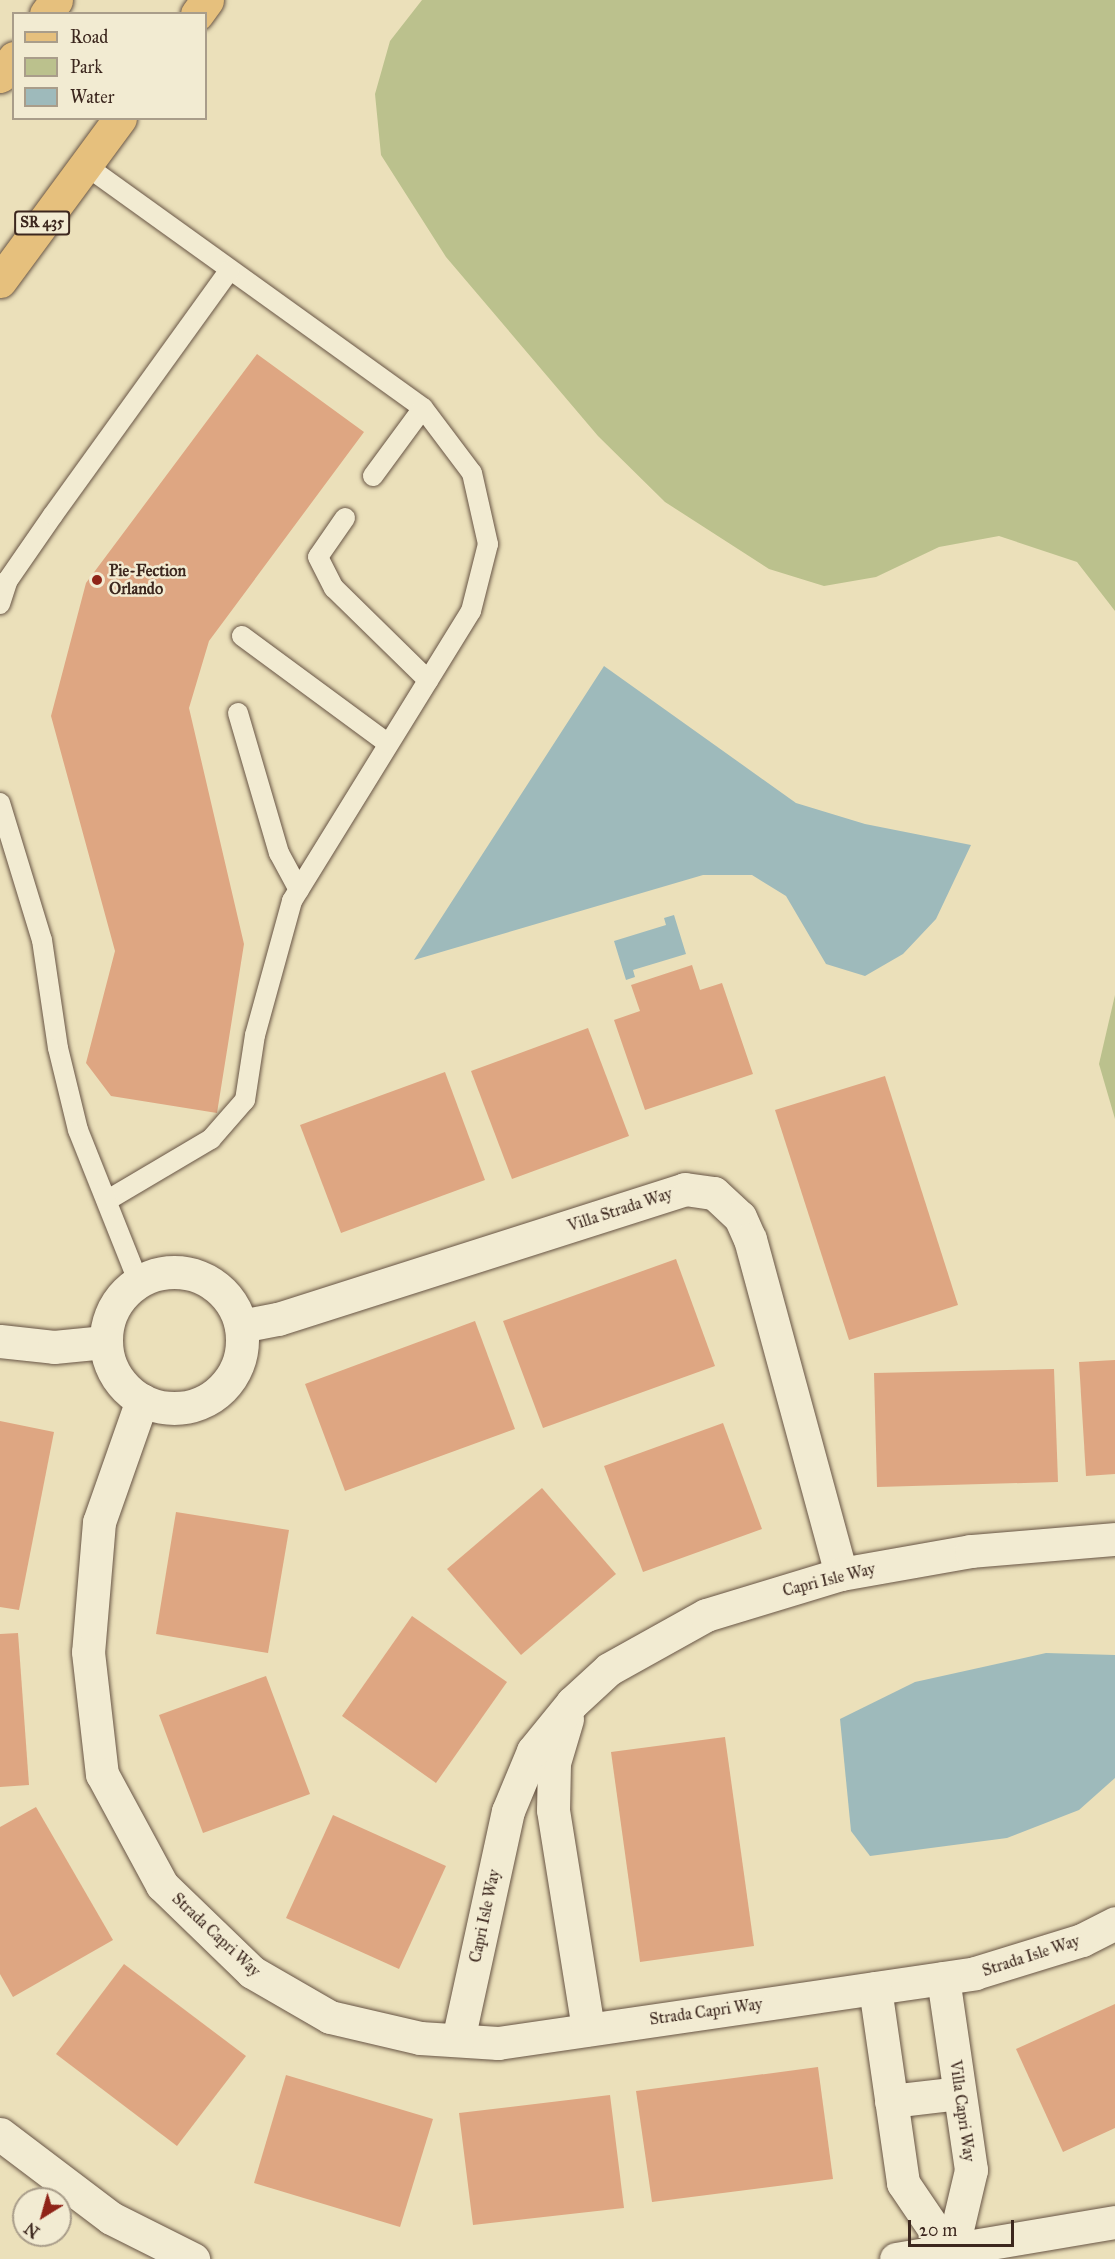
<!DOCTYPE html>
<style>
body{margin:0}
#map{position:relative;width:1115px;height:2259px;overflow:hidden;background:#ebe0ba;font-family:"IM FELL Great Primer",serif}
div>[style]{position:absolute}
[style*='--x']{left:calc(var(--x)*1px);top:calc(var(--y)*1px);width:calc(var(--w)*1px);rotate:calc(var(--a)*1deg)}
.green>*{inset:0;background:#bbc18d}
.water>*{inset:0;background:#9ebabb}
.building>*{inset:0;background:#dea682}
.roads{filter:drop-shadow(0 0 2px #685545) drop-shadow(0 0 2px #685545)}
.service>*{height:20px;margin:-10px;padding:0 10px;transform-origin:10px;border-radius:10px;background:#f2ebd2}
.minor>*{height:33px;margin:-16.5px;padding:0 16.5px;transform-origin:16.5px;border-radius:16.5px;background:#f2ebd2}
.minor>.ring{margin:-16.5px;padding:0;box-sizing:content-box;background:none;border:33px solid #f2ebd2;border-radius:50%}
.tertiary>*{height:33px;margin:-16.5px;padding:0 16.5px;transform-origin:16.5px;border-radius:16.5px;background:#f2ebd2}
.primary>*{height:33px;margin:-16.5px;padding:0 16.5px;transform-origin:16.5px;border-radius:16.5px;background:#e6c07d}
.dots>*{width:16px;height:16px;translate:-50% -50%;box-sizing:border-box;border:3px solid #f2ebd2;border-radius:50%}
span{translate:-50% -50%;white-space:nowrap;text-align:center;line-height:1.15;-webkit-text-stroke:5px #f2ebd2;paint-order:stroke}
.shield-label span{padding:2px 4px;background:#f2ebd2;border:2px solid;border-radius:4px;-webkit-text-stroke-width:0}
.shield-label{font-size:15px;color:#3c271e;font-weight:700}
.poi-label{font-size:16px;color:#3c271e;font-weight:700}
.left{translate:0 -50%;text-align:left}
.street-label{font-size:16px;color:#3c271e}
.legend{position:absolute;left:12px;top:12px;width:195px;height:108px;box-sizing:border-box;background:#f2ebd2;border:2px solid #a99d8a;margin:0;padding:8px 10px;list-style:none;font-size:18px;color:#3c271e}
.legend li{display:flex;align-items:center;gap:12px;height:30px}
.legend b{width:30px;border:2px solid #a99d8a}
.north{position:absolute;left:12px;top:2187px;width:60px;height:60px;box-sizing:border-box;background:#f2ebd2;border:2px solid #a99d8a;border-radius:50%;rotate:217deg;font-size:16px;font-weight:700;line-height:24px;text-align:center;color:#3c271e}
.north::after{content:'';display:block;margin:auto;width:21px;height:27px;background:#8f2418;clip-path:polygon(50% 0,100% 100%,50% 72%,0 100%)}
.scale{position:absolute;left:908px;top:2220px;width:106px;height:27px;box-sizing:border-box;border:3px solid #3c271e;border-top:0;padding-left:8px;font-size:18px;line-height:21px;white-space:nowrap;color:#3c271e;-webkit-text-stroke:4px #f2ebd2;paint-order:stroke}
</style>
<div id="map">
<div class="green">
<div style="clip-path:polygon(422px 0,1115px 0,1115px 611px,1077px 562px,999px 536px,939px 547px,876px 577px,824px 586px,769px 569px,665px 502px,598px 436px,446px 257px,381px 155px,375px 94px,390px 41px)"></div>
<div style="clip-path:polygon(1115px 995px,1115px 1119px,1099px 1064px)"></div>
</div>
<div class="water">
<div style="clip-path:polygon(604px 666px,796px 803px,865px 824px,971px 845px,936px 919px,903px 954px,865px 976px,826px 964px,786px 896px,752px 875px,703px 875px,414px 960px)"></div>
<div style="clip-path:polygon(674px 915px,686px 954px,633px 970px,635px 977px,626px 980px,614px 941px,666px 925px,664px 918px)"></div>
<div style="clip-path:polygon(1046px 1653px,1115px 1655px,1115px 1778px,1079px 1810px,1007px 1838px,870px 1856px,851px 1831px,840px 1719px,915px 1682px)"></div>
</div>
<div class="building">
<div style="clip-path:polygon(257px 354px,364px 432px,209px 641px,189px 708px,244px 944px,217px 1113px,111px 1096px,86px 1063px,115px 951px,51px 716px,86px 583px)"></div>
<div style="clip-path:polygon(692px 965px,700px 990px,722px 983px,753px 1074px,645px 1110px,614px 1020px,640px 1011px,631px 985px)"></div>
<div style="clip-path:polygon(588px 1028px,629px 1136px,512px 1179px,471px 1071px)"></div>
<div style="clip-path:polygon(445px 1072px,485px 1180px,341px 1233px,300px 1125px)"></div>
<div style="clip-path:polygon(885px 1076px,958px 1305px,849px 1340px,775px 1110px)"></div>
<div style="clip-path:polygon(676px 1259px,715px 1366px,543px 1428px,503px 1321px)"></div>
<div style="clip-path:polygon(475px 1321px,515px 1429px,345px 1491px,305px 1384px)"></div>
<div style="clip-path:polygon(1115px 1360px,1115px 1474px,1086px 1476px,1079px 1362px)"></div>
<div style="clip-path:polygon(1054px 1369px,1058px 1482px,877px 1487px,874px 1373px)"></div>
<div style="clip-path:polygon(0 1421px,54px 1432px,19px 1610px,0 1607px)"></div>
<div style="clip-path:polygon(723px 1423px,762px 1529px,643px 1572px,604px 1466px)"></div>
<div style="clip-path:polygon(542px 1488px,616px 1574px,521px 1655px,447px 1569px)"></div>
<div style="clip-path:polygon(176px 1512px,289px 1530px,268px 1653px,156px 1634px)"></div>
<div style="clip-path:polygon(412px 1616px,507px 1682px,436px 1783px,342px 1716px)"></div>
<div style="clip-path:polygon(18px 1633px,29px 1785px,0 1787px,0 1634px)"></div>
<div style="clip-path:polygon(266px 1676px,310px 1794px,203px 1833px,159px 1715px)"></div>
<div style="clip-path:polygon(725px 1737px,754px 1946px,640px 1962px,611px 1752px)"></div>
<div style="clip-path:polygon(36px 1807px,113px 1940px,13px 1997px,0 1974px,0 1827px)"></div>
<div style="clip-path:polygon(333px 1815px,446px 1866px,399px 1969px,286px 1918px)"></div>
<div style="clip-path:polygon(124px 1964px,246px 2056px,177px 2146px,56px 2054px)"></div>
<div style="clip-path:polygon(1115px 2004px,1115px 2128px,1063px 2152px,1016px 2049px)"></div>
<div style="clip-path:polygon(818px 2067px,833px 2179px,652px 2202px,636px 2091px)"></div>
<div style="clip-path:polygon(286px 2075px,433px 2119px,400px 2227px,254px 2183px)"></div>
<div style="clip-path:polygon(610px 2095px,624px 2208px,473px 2225px,459px 2113px)"></div>
</div>
<div class="roads">
<div class="service">
<div style="--x:85;--y:165;--w:416;--a:35.7"></div>
<div style="--x:423;--y:408;--w:81;--a:53"></div>
<div style="--x:472;--y:473;--w:73;--a:77.3"></div>
<div style="--x:488;--y:544;--w:69;--a:104.2"></div>
<div style="--x:471;--y:611;--w:341;--a:121.7"></div>
<div style="--x:292;--y:901;--w:139;--a:105.4"></div>
<div style="--x:255;--y:1035;--w:66;--a:98.7"></div>
<div style="--x:245;--y:1100;--w:52;--a:131.1"></div>
<div style="--x:211;--y:1139;--w:120;--a:149.4"></div>
<div style="--x:373;--y:476;--w:84;--a:-53.7"></div>
<div style="--x:345;--y:518;--w:47;--a:124.7"></div>
<div style="--x:318;--y:557;--w:35;--a:63"></div>
<div style="--x:334;--y:588;--w:132;--a:44.4"></div>
<div style="--x:0;--y:604;--w:25;--a:-72"></div>
<div style="--x:8;--y:580;--w:79;--a:-55.3"></div>
<div style="--x:53;--y:515;--w:302;--a:-54.2"></div>
<div style="--x:242;--y:636;--w:180;--a:36.4"></div>
<div style="--x:238;--y:713;--w:146;--a:73.7"></div>
<div style="--x:279;--y:853;--w:42;--a:61.6"></div>
<div style="--x:0;--y:803;--w:143;--a:73"></div>
<div style="--x:42;--y:940;--w:109;--a:81.6"></div>
<div style="--x:58;--y:1048;--w:84;--a:76.3"></div>
<div style="--x:78;--y:1130;--w:162;--a:68.3"></div>
</div>
<div class="minor">
<div class="ring" style="left:106px;top:1272px;width:103px;height:103px"></div>
<div style="--x:241;--y:1326;--w:38;--a:-11"></div>
<div style="--x:278;--y:1319;--w:427;--a:-17.7"></div>
<div style="--x:685;--y:1189;--w:29;--a:8"></div>
<div style="--x:714;--y:1193;--w:35;--a:43"></div>
<div style="--x:740;--y:1217;--w:24;--a:66"></div>
<div style="--x:750;--y:1239;--w:347;--a:74.8"></div>
<div style="--x:0;--y:1341;--w:54;--a:6.3"></div>
<div style="--x:54;--y:1347;--w:51;--a:-5.6"></div>
<div style="--x:142;--y:1400;--w:129;--a:109.4"></div>
<div style="--x:99;--y:1522;--w:130;--a:94.8"></div>
<div style="--x:88;--y:1652;--w:123;--a:83.5"></div>
<div style="--x:102;--y:1774;--w:126;--a:61.6"></div>
<div style="--x:162;--y:1885;--w:125;--a:44"></div>
<div style="--x:252;--y:1972;--w:90;--a:30"></div>
<div style="--x:330;--y:2017;--w:92;--a:13.1"></div>
<div style="--x:420;--y:2038;--w:78;--a:3.7"></div>
<div style="--x:498;--y:2043;--w:482;--a:-8.3"></div>
<div style="--x:975;--y:1973;--w:112;--a:-17.1"></div>
<div style="--x:1082;--y:1940;--w:37;--a:-27"></div>
<div style="--x:567;--y:1719;--w:46;--a:106.5"></div>
<div style="--x:554;--y:1763;--w:47;--a:91.2"></div>
<div style="--x:553;--y:1810;--w:222;--a:80.9"></div>
<div style="--x:943;--y:1978;--w:194;--a:81.7"></div>
<div style="--x:971;--y:2170;--w:91;--a:103.3"></div>
<div style="--x:875;--y:1988;--w:197;--a:81.8"></div>
<div style="--x:903;--y:2183;--w:82;--a:55.9"></div>
<div style="--x:458;--y:2040;--w:234;--a:-77.7"></div>
<div style="--x:508;--y:1811;--w:65;--a:-67.4"></div>
<div style="--x:533;--y:1751;--w:62;--a:-50.9"></div>
<div style="--x:572;--y:1703;--w:50;--a:-42.6"></div>
<div style="--x:609;--y:1669;--w:111;--a:-29.1"></div>
<div style="--x:706;--y:1615;--w:141;--a:-16.9"></div>
<div style="--x:841;--y:1574;--w:132;--a:-10"></div>
<div style="--x:971;--y:1551;--w:144;--a:-4.8"></div>
<div style="--x:891;--y:2101;--w:68;--a:-6.7"></div>
</div>
<div class="tertiary">
<div style="--x:0;--y:2134;--w:139;--a:37.1"></div>
<div style="--x:111;--y:2218;--w:92;--a:26.6"></div>
<div style="--x:896;--y:2259;--w:222;--a:-9.6"></div>
</div>
<div class="primary">
<div style="--x:46;--y:14;--w:17;--a:-54"></div>
<div style="--x:197;--y:14;--w:17;--a:-54"></div>
<div style="--x:0;--y:76;--w:23;--a:-52"></div>
<div style="--x:0;--y:281;--w:202;--a:-53.6"></div>
</div>
</div>
<div class="dots">
<div style="left:97px;top:580px;background:#8f2418"></div>
</div>
<div class="shield-label">
<span style="left:42px;top:223px">SR 435</span>
</div>
<div class="poi-label">
<span class="left" style="left:109px;top:580px">Pie-Fection<br>Orlando</span>
</div>
<div class="street-label">
<span style="left:620px;top:1210px;rotate:-18deg">Villa Strada Way</span>
<span style="left:829px;top:1580px;rotate:-14deg">Capri Isle Way</span>
<span style="left:485px;top:1916px;rotate:-78deg">Capri Isle Way</span>
<span style="left:216px;top:1935px;rotate:43deg">Strada Capri Way</span>
<span style="left:1031px;top:1956px;rotate:-18deg">Strada Isle Way</span>
<span style="left:706px;top:2012px;rotate:-8deg">Strada Capri Way</span>
<span style="left:962px;top:2111px;rotate:82deg">Villa Capri Way</span>
</div>
<ul class="legend">
<li><b style="height:8px;background:#e6c07d"></b>Road</li>
<li><b style="height:16px;background:#bbc18d"></b>Park</li>
<li><b style="height:16px;background:#9ebabb"></b>Water</li>
</ul>
<div class="north">N</div>
<div class="scale">20 m</div>
</div>
